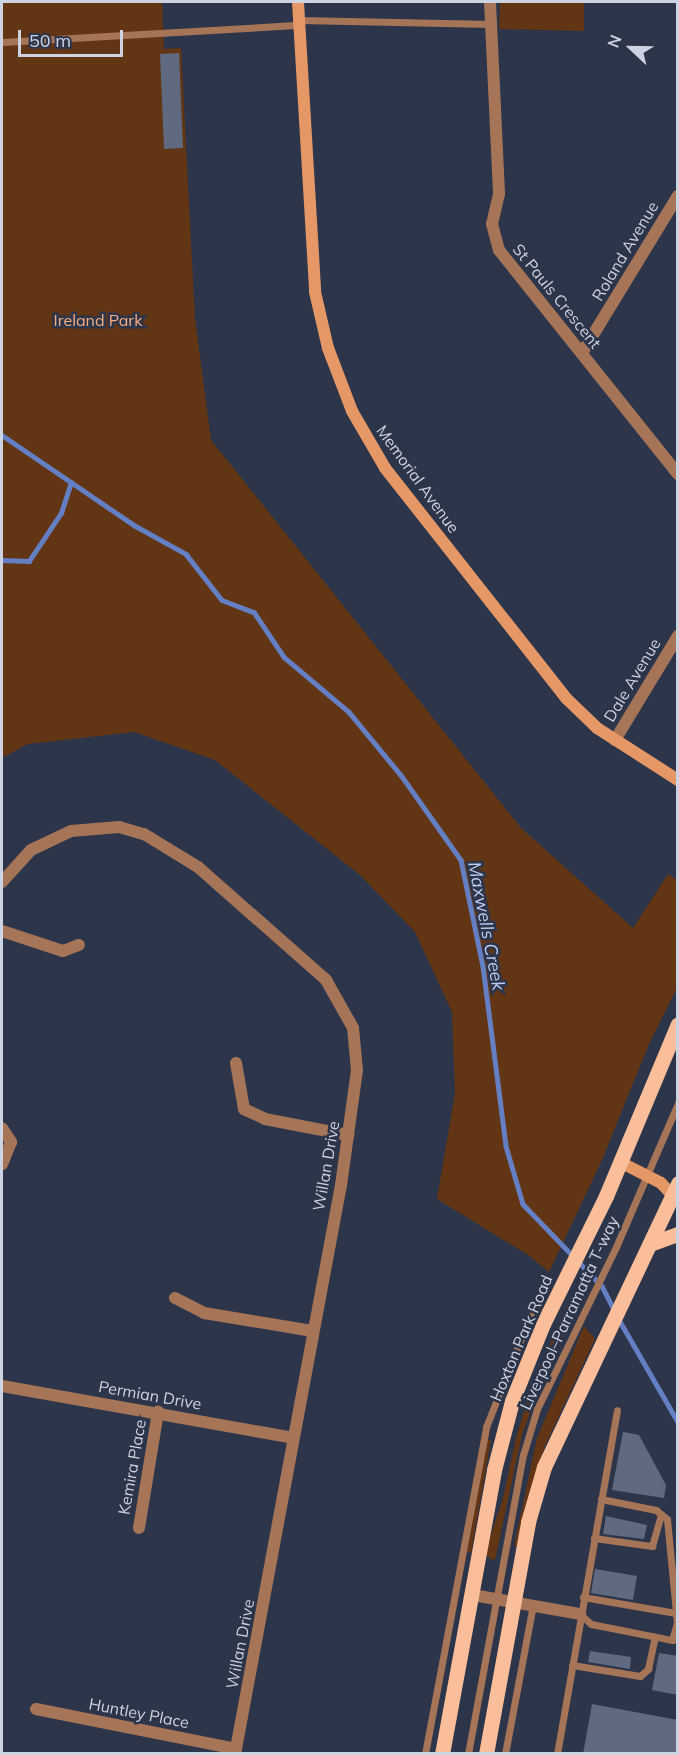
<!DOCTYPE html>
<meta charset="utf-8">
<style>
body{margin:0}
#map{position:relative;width:679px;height:1755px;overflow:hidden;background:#2c354a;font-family:Mulish,sans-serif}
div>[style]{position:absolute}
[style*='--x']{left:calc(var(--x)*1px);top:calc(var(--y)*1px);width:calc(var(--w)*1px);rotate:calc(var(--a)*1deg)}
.green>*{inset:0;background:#623515}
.stream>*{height:4.5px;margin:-2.25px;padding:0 2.25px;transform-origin:2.25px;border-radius:2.25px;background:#647fc3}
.building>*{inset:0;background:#5f6a81}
.lane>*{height:7px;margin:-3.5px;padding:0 3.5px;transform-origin:3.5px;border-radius:3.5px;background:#a67557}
.street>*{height:12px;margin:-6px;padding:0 6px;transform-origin:6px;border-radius:6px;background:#a67557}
.secondary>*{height:12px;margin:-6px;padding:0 6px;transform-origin:6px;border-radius:6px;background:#e69766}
.primary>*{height:15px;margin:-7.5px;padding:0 7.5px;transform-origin:7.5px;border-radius:7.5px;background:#fbbe9a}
span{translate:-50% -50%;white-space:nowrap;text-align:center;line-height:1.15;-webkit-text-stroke:5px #2c354a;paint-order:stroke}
.street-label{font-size:16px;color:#cdd3e0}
.park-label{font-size:16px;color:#fcae7f}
.water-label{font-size:18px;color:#bdcdf3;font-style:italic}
.frame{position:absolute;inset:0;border:3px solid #cdd3e0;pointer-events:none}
.north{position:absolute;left:601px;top:18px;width:60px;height:60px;-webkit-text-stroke:4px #2c354a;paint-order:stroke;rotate:292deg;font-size:16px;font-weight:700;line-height:24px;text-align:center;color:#cdd3e0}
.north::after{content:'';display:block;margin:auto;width:21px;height:27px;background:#cdd3e0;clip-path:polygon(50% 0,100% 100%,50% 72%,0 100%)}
.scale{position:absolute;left:18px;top:30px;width:105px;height:27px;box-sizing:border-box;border:3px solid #cdd3e0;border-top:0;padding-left:8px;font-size:18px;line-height:21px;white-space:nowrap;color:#cdd3e0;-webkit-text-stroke:4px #2c354a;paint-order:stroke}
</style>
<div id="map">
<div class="green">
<div style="clip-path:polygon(2px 2px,162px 2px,164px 49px,181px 48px,195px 319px,211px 440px,521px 828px,633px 928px,668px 874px,677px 880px,677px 988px,649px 1044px,602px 1160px,549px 1272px,528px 1255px,437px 1199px,455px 1093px,452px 1012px,415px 932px,360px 875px,215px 760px,134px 732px,28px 744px,2px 758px)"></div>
<div style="clip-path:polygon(500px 2px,584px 2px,584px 31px,499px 29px)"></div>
<div style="clip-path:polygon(543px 1293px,546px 1298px,531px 1333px,528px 1332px,542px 1302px,538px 1297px)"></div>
<div style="clip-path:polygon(567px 1305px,574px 1313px,545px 1372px,522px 1435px,495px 1560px,491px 1559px,487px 1556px,487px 1547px,503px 1498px,516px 1438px,531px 1388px)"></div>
<div style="clip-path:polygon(584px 1326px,595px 1339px,544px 1448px,517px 1547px,514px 1546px,537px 1438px)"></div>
<div style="clip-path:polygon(487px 1439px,491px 1440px,471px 1553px,467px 1552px)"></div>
</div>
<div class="stream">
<div style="--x:2;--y:435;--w:160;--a:34.3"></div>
<div style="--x:134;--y:525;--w:60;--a:29.1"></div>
<div style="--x:186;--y:554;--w:58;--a:52"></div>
<div style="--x:222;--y:600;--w:34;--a:21"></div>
<div style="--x:254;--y:612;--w:54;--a:56.3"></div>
<div style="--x:284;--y:657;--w:85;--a:40.2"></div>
<div style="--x:349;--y:712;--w:82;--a:50.5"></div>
<div style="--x:401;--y:775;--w:104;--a:54.8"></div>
<div style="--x:461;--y:860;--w:108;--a:78.3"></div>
<div style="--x:483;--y:966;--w:181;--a:82.7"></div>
<div style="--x:506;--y:1146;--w:60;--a:73.7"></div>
<div style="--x:523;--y:1204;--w:114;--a:46.1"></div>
<div style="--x:602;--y:1286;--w:27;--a:63"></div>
<div style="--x:2;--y:560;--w:27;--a:2"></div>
<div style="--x:29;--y:561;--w:58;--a:-56.3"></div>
<div style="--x:61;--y:513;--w:32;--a:-72"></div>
<div style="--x:618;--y:1318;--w:120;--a:60"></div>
</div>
<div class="building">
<div style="clip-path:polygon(179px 53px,183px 148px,164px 149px,160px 54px)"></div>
<div style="clip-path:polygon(623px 1432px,639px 1435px,666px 1485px,664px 1498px,612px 1490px)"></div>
<div style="clip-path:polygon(606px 1516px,647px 1525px,644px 1539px,603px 1534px)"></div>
<div style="clip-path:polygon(595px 1569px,637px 1576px,633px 1600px,591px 1593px)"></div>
<div style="clip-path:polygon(590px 1651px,631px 1657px,630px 1669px,588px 1662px)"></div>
<div style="clip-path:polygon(659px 1653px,678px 1656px,678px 1695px,652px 1690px)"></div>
<div style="clip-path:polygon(592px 1704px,678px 1720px,678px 1754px,583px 1754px)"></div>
</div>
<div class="lane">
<div style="--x:299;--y:20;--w:193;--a:1.2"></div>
<div style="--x:2;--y:42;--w:298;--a:-3.3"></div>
<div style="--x:594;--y:1538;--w:59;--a:7.9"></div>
<div style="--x:652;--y:1546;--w:33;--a:-74"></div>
<div style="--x:583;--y:1597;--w:94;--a:9.8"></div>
<div style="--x:580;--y:1614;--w:15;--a:42"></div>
<div style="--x:591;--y:1624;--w:83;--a:11.2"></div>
<div style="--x:672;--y:1640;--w:18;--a:-74"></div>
<div style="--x:677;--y:1623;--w:104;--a:-95.5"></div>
<div style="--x:667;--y:1519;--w:14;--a:-141"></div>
<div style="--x:656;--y:1510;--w:56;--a:-168.7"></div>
<div style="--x:572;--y:1665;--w:69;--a:9.2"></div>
<div style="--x:640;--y:1676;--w:11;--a:-41"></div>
<div style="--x:648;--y:1669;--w:33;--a:-78"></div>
<div style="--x:425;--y:1754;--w:333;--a:-79.4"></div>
<div style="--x:486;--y:1427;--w:133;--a:-68.4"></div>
<div style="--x:468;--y:1754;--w:304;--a:-79.6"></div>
<div style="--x:523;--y:1455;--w:48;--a:-73.1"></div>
<div style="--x:537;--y:1409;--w:180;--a:-64"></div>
<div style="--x:616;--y:1247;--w:157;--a:-66.7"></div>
<div style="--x:505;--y:1754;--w:152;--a:-79.4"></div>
<div style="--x:557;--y:1754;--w:349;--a:-80.1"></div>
</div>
<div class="street">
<div style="--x:490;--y:2;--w:192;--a:87.3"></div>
<div style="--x:499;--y:194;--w:31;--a:103"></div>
<div style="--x:492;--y:224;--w:27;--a:75"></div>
<div style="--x:499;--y:250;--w:287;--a:51.4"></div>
<div style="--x:582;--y:353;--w:184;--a:-58.6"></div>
<div style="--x:615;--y:740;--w:122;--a:-58.8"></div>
<div style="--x:2;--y:882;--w:43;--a:-47.8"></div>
<div style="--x:31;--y:850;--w:44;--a:-25.4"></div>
<div style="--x:71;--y:831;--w:48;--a:-4.8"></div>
<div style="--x:119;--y:827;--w:26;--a:16"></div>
<div style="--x:144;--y:834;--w:63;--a:31.4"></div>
<div style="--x:198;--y:867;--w:171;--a:41.4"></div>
<div style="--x:326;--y:980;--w:55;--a:60.6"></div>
<div style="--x:353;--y:1028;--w:42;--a:84.6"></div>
<div style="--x:357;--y:1070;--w:116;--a:97.9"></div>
<div style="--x:341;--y:1185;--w:579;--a:100.55"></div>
<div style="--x:2;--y:931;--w:64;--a:18.2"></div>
<div style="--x:63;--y:951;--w:17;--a:-21"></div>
<div style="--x:236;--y:1063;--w:47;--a:80.1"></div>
<div style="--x:244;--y:1109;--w:23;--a:25"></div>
<div style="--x:265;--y:1119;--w:85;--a:10.9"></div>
<div style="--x:2;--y:1128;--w:17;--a:57"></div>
<div style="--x:11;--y:1142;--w:24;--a:112"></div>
<div style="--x:175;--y:1298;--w:33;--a:27"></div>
<div style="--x:204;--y:1313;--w:110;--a:9.4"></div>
<div style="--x:2;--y:1386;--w:296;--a:10.1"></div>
<div style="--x:139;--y:1528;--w:118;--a:-80.7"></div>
<div style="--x:473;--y:1595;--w:109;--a:10.1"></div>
<div style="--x:36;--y:1709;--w:204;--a:11.3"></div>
</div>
<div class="secondary">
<div style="--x:298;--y:2;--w:290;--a:86.6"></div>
<div style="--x:315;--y:292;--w:57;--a:76.9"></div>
<div style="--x:328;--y:348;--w:67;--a:69.1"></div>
<div style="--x:352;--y:411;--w:66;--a:59.9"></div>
<div style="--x:385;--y:468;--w:294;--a:51.8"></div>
<div style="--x:567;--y:699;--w:42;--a:44"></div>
<div style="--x:597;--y:728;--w:96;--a:32.7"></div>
<div style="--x:620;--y:1162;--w:46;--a:27.1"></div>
<div style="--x:661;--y:1183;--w:25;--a:47"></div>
</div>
<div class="primary">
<div style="--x:650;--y:1244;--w:30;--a:-20"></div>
<div style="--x:442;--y:1754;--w:289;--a:-79.6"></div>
<div style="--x:494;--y:1470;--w:71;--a:-75.4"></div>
<div style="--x:512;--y:1401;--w:83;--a:-68.1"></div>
<div style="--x:543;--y:1324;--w:143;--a:-63.8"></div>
<div style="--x:606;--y:1196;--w:186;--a:-67.3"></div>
<div style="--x:486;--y:1754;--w:236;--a:-79.7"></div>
<div style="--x:528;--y:1522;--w:57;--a:-73.8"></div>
<div style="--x:544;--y:1467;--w:314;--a:-64.7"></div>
</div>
<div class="street-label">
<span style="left:625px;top:251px;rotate:-59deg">Roland Avenue</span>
<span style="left:557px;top:296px;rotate:51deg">St Pauls Crescent</span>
<span style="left:418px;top:479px;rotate:54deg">Memorial Avenue</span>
<span style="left:632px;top:680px;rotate:-59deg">Dale Avenue</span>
<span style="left:326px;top:1166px;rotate:-80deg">Willan Drive</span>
<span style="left:569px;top:1313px;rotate:-65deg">Liverpool–Parramatta T-way</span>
<span style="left:521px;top:1338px;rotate:-67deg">Hoxton Park Road</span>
<span style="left:150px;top:1395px;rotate:10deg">Permian Drive</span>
<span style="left:132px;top:1467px;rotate:-80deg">Kemira Place</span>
<span style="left:240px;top:1644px;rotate:-79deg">Willan Drive</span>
<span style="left:139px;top:1713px;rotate:11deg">Huntley Place</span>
</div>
<div class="park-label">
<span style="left:98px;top:320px">Ireland Park</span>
</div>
<div class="water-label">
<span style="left:486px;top:926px;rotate:79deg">Maxwells Creek</span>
</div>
<div class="frame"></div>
<div class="north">N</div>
<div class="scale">50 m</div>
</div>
